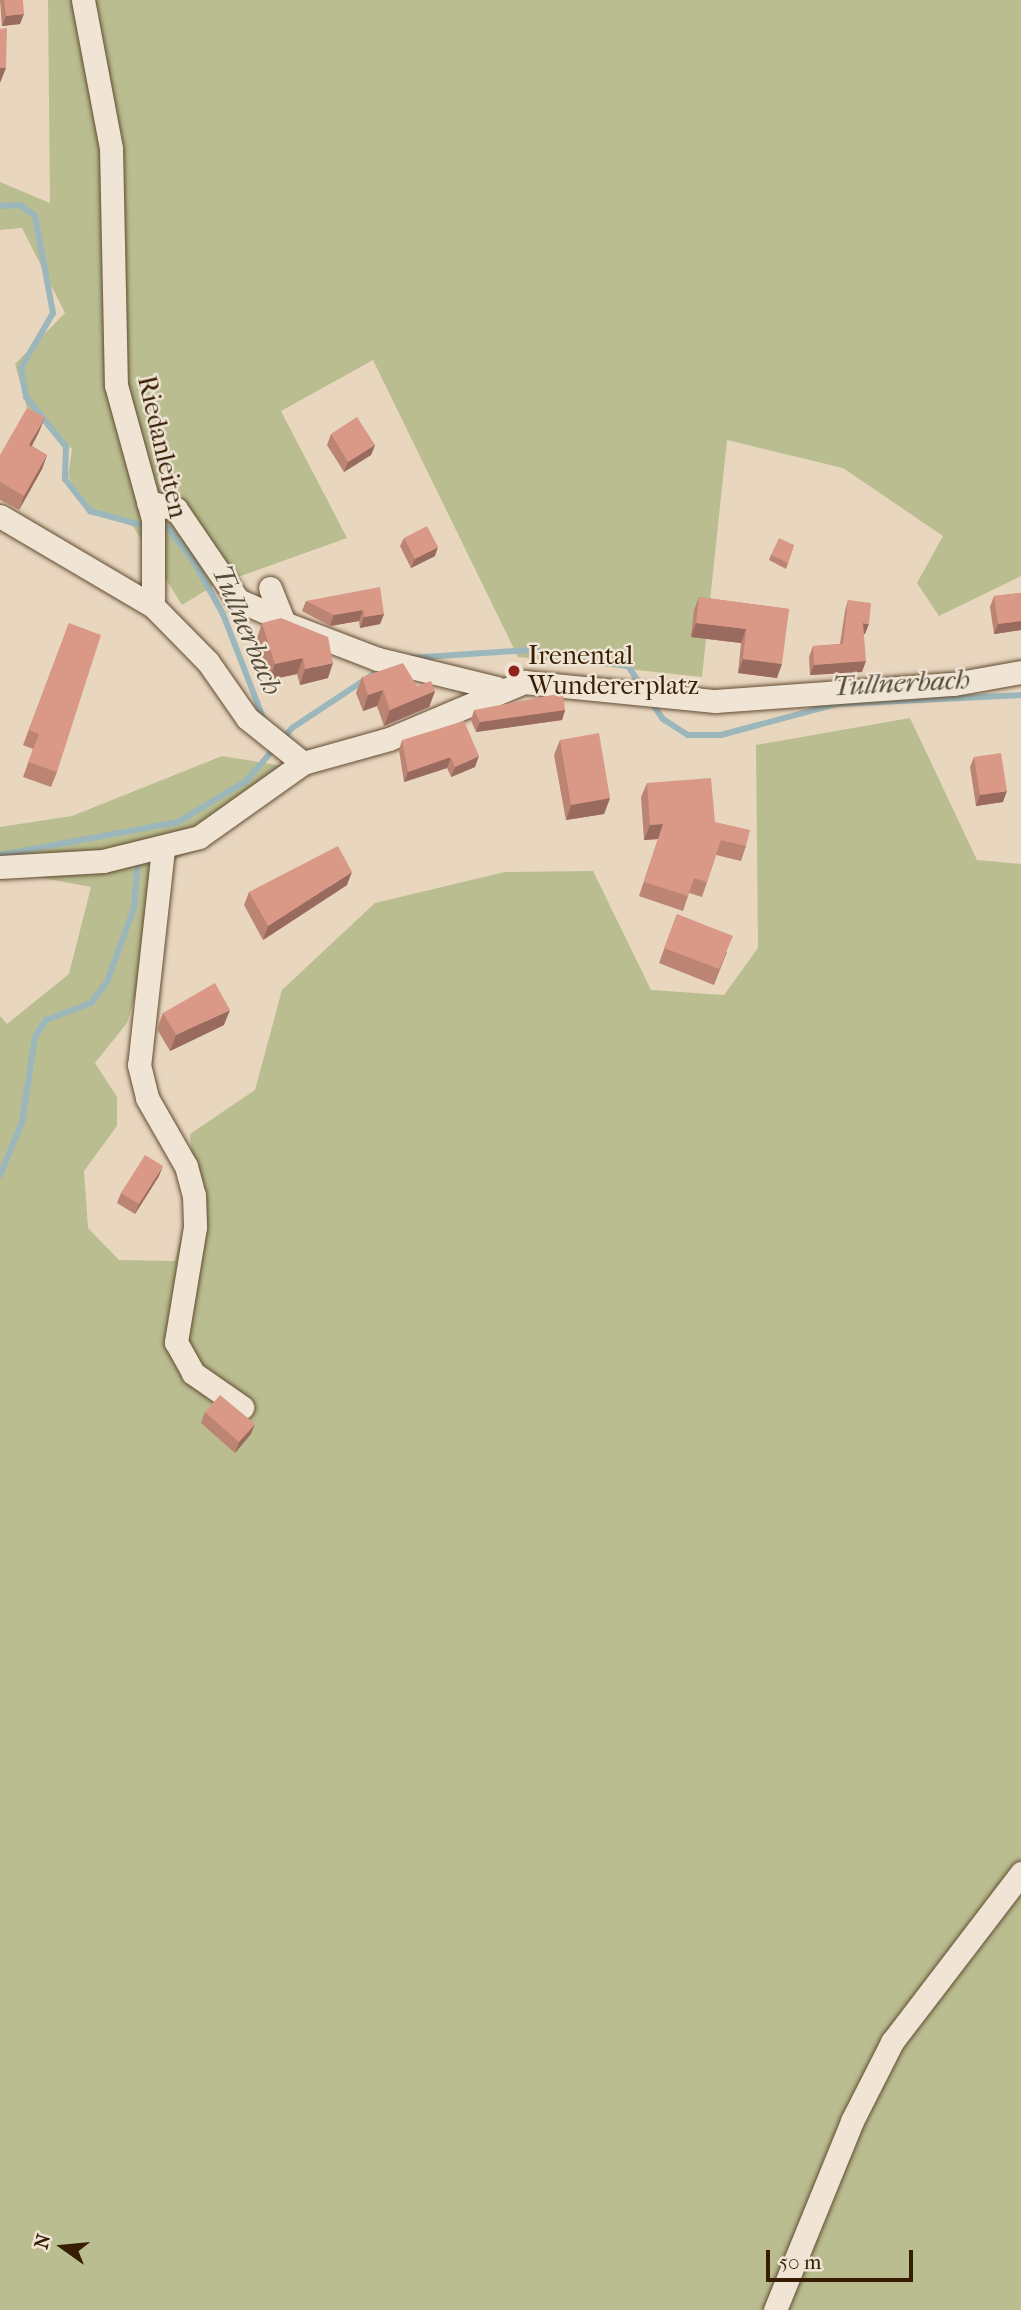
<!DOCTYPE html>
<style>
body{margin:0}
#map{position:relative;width:1021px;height:2310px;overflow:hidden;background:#e8d6bf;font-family:"IM FELL French Canon",serif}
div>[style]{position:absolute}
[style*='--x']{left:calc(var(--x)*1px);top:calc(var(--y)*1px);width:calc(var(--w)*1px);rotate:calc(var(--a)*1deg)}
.green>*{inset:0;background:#b9bd90}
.stream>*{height:6px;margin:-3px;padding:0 3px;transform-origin:3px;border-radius:3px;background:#9bb7bb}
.roads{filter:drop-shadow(0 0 2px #634c31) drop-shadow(0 0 2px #634c31)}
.minor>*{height:23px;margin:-11.5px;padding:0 11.5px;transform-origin:11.5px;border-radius:11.5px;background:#f0e4d5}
.wall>*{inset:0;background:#bb8473}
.shaded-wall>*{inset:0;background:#986b5e}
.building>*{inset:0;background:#d99986}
.dots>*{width:19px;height:19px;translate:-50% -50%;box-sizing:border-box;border:4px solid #f0e4d5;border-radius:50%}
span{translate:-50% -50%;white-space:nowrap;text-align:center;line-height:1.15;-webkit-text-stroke:5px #f0e4d5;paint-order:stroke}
.street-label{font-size:26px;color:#371e02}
.poi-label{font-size:26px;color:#371e02}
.left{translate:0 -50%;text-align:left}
.water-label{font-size:28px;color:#554c3a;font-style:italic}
.north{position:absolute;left:28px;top:2212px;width:70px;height:70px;-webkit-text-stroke:5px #f0e4d5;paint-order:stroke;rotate:285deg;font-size:19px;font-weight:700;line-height:28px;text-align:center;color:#371e02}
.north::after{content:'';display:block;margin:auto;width:24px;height:32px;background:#371e02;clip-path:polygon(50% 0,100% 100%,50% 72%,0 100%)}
.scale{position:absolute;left:766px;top:2250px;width:147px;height:32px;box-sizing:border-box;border:4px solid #371e02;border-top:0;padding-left:9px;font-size:21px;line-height:24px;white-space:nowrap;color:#371e02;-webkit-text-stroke:5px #f0e4d5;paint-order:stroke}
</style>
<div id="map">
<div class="green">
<div style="clip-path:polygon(48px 0,1021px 0,1021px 576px,939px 616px,917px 583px,943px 536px,843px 468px,727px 440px,702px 677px,518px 657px,373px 360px,281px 411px,347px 538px,213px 586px,182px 605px,133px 526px,87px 510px,68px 476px,72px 449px,27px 408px,15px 364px,65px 313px,22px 228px,0 230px,0 182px,50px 203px)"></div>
<div style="clip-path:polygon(910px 718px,977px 860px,1021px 864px,1021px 2310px,0 2310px,0 1016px,7px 1024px,69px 974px,91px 887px,26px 875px,0 880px,0 827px,72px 816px,222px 756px,308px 770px,200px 849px,150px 869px,144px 967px,127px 1023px,95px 1063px,117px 1097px,117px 1126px,84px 1171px,88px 1228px,119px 1260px,175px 1261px,194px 1183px,190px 1134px,255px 1090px,282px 990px,375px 903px,505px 872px,593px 871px,651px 990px,724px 995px,758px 948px,756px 745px)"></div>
</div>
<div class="stream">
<div style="--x:0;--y:206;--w:20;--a:-3"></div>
<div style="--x:20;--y:205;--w:19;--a:36"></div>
<div style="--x:35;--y:216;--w:99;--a:79.5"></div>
<div style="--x:53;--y:313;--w:64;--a:120.2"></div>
<div style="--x:21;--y:368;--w:29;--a:80"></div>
<div style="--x:26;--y:397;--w:64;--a:51.3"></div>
<div style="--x:66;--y:447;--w:32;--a:92"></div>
<div style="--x:65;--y:479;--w:41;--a:52"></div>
<div style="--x:90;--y:511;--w:60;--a:15.4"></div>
<div style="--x:159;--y:527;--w:8;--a:0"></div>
<div style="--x:167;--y:527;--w:44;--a:52.4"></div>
<div style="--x:194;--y:562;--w:60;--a:60.9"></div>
<div style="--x:223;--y:614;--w:114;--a:68.9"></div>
<div style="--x:410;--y:658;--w:120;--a:-3.8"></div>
<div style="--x:530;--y:650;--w:99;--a:9.3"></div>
<div style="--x:628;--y:666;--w:25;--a:56"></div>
<div style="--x:651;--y:702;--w:21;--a:55"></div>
<div style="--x:663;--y:719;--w:30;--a:33"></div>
<div style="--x:688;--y:735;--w:33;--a:0"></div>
<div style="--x:721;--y:735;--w:120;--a:-15"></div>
<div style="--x:837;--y:704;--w:184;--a:-2.8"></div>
<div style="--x:0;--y:855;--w:181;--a:-10.5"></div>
<div style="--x:178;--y:822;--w:79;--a:-31.1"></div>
<div style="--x:246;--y:781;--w:70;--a:-49"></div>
<div style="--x:292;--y:728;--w:107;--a:-33.5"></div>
<div style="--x:0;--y:1175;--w:57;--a:-67.5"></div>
<div style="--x:22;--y:1122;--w:86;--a:-81.3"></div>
<div style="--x:35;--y:1037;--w:20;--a:-57"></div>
<div style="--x:46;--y:1020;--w:48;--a:-20.7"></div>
<div style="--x:91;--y:1003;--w:26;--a:-53"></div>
<div style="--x:107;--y:982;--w:79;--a:-70"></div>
<div style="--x:134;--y:908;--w:51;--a:-85.5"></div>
</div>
<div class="roads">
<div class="minor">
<div style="--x:83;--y:0;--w:151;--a:79.3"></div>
<div style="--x:111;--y:148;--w:237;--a:88.8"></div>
<div style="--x:116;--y:385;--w:139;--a:74.6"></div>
<div style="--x:153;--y:519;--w:87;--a:90"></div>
<div style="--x:148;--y:502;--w:29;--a:14"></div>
<div style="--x:176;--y:509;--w:110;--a:55.7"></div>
<div style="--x:238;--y:600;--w:45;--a:23.7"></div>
<div style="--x:0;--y:516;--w:178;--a:30.5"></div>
<div style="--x:153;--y:606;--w:78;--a:45.5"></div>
<div style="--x:208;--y:662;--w:68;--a:55.1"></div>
<div style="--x:247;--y:718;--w:72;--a:38.8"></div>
<div style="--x:270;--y:588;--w:38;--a:68"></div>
<div style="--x:284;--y:623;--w:101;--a:21"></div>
<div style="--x:378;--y:659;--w:122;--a:13.7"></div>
<div style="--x:163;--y:849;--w:217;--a:96.3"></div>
<div style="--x:139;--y:1065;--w:34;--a:76"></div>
<div style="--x:147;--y:1098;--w:78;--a:60.2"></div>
<div style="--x:186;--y:1166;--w:30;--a:75"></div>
<div style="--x:194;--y:1195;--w:32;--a:88"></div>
<div style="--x:195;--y:1227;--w:117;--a:99.4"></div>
<div style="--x:176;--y:1342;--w:35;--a:61"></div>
<div style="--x:193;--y:1373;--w:60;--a:34.8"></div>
<div style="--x:0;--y:867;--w:103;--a:-3.3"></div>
<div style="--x:103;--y:861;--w:99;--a:-14"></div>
<div style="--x:199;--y:837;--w:128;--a:-35.4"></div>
<div style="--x:303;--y:763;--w:89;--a:-15.6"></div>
<div style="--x:389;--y:739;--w:147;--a:-22.9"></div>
<div style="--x:524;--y:682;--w:192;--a:5.7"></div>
<div style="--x:715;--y:701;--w:240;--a:-4.1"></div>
<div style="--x:954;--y:684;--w:68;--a:-10.2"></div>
<div style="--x:775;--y:2310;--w:204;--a:-67.8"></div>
<div style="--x:852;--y:2121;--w:89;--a:-63.1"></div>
<div style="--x:892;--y:2042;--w:213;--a:-52.6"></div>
</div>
</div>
<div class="wall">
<div style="clip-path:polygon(0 0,23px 0,20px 24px,2px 26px)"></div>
<div style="clip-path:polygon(39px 432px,32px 446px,47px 455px,42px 469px,19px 510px,0 500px,0 455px)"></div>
<div style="clip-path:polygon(331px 434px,375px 445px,371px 455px,344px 472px,327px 445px)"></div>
<div style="clip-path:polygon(404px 538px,435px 556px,411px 568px,400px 546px)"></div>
<div style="clip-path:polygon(794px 545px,786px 569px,769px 560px,771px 555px)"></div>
<div style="clip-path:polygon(1021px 593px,1021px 630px,994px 634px,990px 607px,994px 596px)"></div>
<div style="clip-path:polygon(699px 597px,789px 609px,777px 678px,738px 673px,741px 643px,691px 637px,694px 610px)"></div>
<div style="clip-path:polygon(848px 600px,865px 634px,864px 634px,862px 672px,810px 675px,809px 657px,813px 646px,840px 644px,845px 611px)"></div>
<div style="clip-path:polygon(306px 601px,384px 614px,380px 624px,360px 628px,359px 621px,330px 626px,302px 611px)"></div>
<div style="clip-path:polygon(69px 623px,57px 772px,51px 787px,23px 777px,33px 749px,23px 745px)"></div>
<div style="clip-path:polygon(262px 623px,328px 678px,300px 685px,297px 674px,269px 680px,257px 638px)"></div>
<div style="clip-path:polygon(362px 677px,417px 686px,435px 691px,429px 707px,384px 726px,377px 706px,363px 711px,356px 693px)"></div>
<div style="clip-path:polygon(474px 710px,565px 710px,562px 720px,476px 732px,471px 720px)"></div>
<div style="clip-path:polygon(402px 740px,475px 767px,451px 777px,447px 768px,404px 782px,399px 750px)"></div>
<div style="clip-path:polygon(560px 740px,610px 798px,604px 814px,566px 820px,554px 755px)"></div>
<div style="clip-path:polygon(974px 757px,1003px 802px,976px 806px,970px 767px)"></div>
<div style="clip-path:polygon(647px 783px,715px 822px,746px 846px,741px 861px,716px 855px,702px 897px,689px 893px,683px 911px,639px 896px,658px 839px,644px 840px,641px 797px)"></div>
<div style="clip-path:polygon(347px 885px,263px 940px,244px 905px,249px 892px)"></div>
<div style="clip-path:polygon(677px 914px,727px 952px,714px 985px,659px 963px)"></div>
<div style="clip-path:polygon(163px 1013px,224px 1025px,170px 1051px,157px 1029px)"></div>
<div style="clip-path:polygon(159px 1176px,135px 1214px,117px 1203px,121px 1193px)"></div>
<div style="clip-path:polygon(205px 1412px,251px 1434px,235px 1453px,201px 1423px)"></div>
</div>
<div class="shaded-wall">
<div style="clip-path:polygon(24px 14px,20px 24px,2px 26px,6px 16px)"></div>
<div style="clip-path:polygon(0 68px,6px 68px,0 83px)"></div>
<div style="clip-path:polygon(45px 417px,39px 432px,24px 459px,29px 445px)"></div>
<div style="clip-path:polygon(375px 445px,371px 455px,344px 472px,348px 462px)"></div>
<div style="clip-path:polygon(47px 455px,42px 469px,19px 510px,24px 496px)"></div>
<div style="clip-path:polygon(438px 547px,435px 556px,411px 568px,415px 559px)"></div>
<div style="clip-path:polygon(363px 610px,359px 621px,330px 626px,334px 615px)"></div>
<div style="clip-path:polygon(384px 614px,380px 624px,360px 628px,364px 617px)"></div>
<div style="clip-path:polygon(1021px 621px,1021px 630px,994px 634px,998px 624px)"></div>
<div style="clip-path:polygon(696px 623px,746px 629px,741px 643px,691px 637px)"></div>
<div style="clip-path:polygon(863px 623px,869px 624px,865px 634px,859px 634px)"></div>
<div style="clip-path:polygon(303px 658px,297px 674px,269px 680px,275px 664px)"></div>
<div style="clip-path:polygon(743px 659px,782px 664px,777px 678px,738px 673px)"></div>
<div style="clip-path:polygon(866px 661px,862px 672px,810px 675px,814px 665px)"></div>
<div style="clip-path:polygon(333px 663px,328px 678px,300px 685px,305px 669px)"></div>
<div style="clip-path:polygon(383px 690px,377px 706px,363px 711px,368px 695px)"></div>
<div style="clip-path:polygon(435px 691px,429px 707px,384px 726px,390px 710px)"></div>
<div style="clip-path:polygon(565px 710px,562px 720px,476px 732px,480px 722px)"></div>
<div style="clip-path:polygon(479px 756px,475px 767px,451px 777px,455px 767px)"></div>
<div style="clip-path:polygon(451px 757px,447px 768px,404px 782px,408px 772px)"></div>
<div style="clip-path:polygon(1007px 791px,1003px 802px,976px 806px,980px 795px)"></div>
<div style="clip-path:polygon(610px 798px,604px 814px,566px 820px,571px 805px)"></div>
<div style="clip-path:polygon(663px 824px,658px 839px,644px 840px,650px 825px)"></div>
<div style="clip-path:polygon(352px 872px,347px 885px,263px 940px,268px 926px)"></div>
<div style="clip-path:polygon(230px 1010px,224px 1025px,170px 1051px,176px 1035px)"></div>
<div style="clip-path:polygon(163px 1166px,159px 1176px,135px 1214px,139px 1204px)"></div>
<div style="clip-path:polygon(255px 1424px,251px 1434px,235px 1453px,239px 1442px)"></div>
</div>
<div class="building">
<div style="clip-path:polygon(4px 0,23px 0,24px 14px,6px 16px)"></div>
<div style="clip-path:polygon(7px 28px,6px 68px,0 68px,0 29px)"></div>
<div style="clip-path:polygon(27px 408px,45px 417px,29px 445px,47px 455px,24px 496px,0 482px,0 455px)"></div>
<div style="clip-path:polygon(357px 417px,375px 445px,348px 462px,331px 434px)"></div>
<div style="clip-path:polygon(427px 526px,438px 547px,415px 559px,404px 538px)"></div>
<div style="clip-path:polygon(779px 538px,794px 545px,788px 563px,771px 555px)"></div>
<div style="clip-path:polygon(380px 587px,384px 614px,364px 617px,363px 610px,334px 615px,306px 601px)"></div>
<div style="clip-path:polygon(1021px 593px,1021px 621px,998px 624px,994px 596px)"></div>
<div style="clip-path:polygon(699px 597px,789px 609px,782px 664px,743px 659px,746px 629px,696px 623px)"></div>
<div style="clip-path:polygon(848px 600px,871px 603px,869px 624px,863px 623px,866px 661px,814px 665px,813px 646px,843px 644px)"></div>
<div style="clip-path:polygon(281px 618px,328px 637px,333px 663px,305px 669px,303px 658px,275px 664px,262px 623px)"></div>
<div style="clip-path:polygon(69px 623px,101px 635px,57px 772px,28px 762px,39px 734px,29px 730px)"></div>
<div style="clip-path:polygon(403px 663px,417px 686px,431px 681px,435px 691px,390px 710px,383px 690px,368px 695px,362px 677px)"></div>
<div style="clip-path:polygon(563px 693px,565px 710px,480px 722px,474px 710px)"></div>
<div style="clip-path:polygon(464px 721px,479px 756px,455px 767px,451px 757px,408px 772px,402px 740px)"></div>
<div style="clip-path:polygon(599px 733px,610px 798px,571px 805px,560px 740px)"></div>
<div style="clip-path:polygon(1001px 753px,1007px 791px,980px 795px,974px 757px)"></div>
<div style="clip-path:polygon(711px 778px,715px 822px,750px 830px,746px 846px,721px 840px,707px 882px,694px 878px,688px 896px,644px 882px,663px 824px,650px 825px,647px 783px)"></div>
<div style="clip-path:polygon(338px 846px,352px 872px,268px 926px,249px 892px)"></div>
<div style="clip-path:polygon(677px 914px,733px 936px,719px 969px,664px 948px)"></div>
<div style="clip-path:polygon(215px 983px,230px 1010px,176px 1035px,163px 1013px)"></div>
<div style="clip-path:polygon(145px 1155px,163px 1166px,139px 1204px,121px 1193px)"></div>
<div style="clip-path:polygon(220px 1395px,255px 1424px,239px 1442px,205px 1412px)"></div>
</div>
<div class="dots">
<div style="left:514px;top:671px;background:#8f2418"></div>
</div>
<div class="street-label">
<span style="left:162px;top:447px;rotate:77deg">Riedanleiten</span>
</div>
<div class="poi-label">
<span class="left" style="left:528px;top:671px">Irenental<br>Wundererplatz</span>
</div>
<div class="water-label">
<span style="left:247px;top:630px;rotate:67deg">Tullnerbach</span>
<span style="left:901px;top:683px;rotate:-3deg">Tullnerbach</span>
</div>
<div class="north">N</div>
<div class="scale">50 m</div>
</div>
